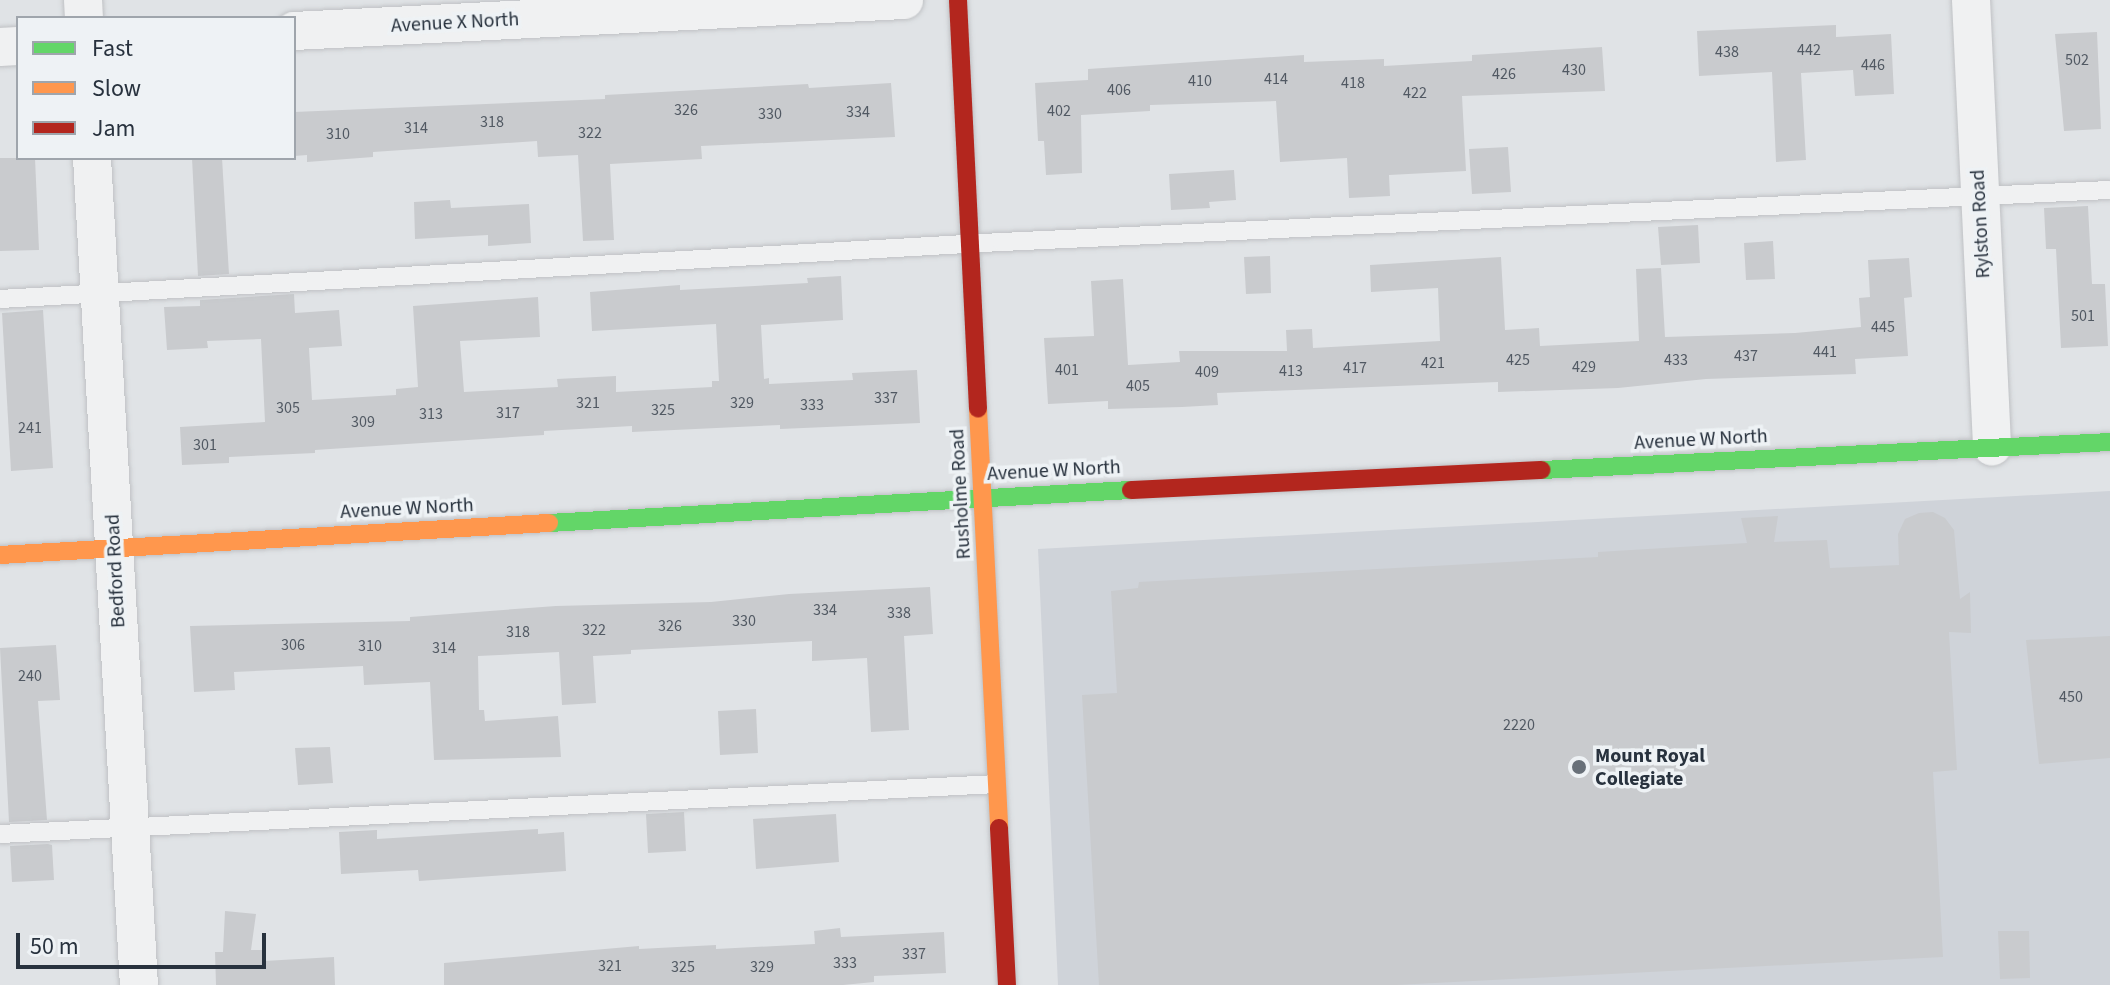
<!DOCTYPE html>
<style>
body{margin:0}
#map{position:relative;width:2110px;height:985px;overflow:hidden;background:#e0e3e6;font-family:"Source Sans 3",sans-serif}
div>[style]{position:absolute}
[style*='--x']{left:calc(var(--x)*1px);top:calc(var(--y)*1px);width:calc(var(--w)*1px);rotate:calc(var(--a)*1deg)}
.built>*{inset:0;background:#cfd3d9}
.building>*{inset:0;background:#c9cbce}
.roads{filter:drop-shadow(0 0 2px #bfc1c4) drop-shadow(0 0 2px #bfc1c4)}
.lane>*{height:18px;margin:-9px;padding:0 9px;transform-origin:9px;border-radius:9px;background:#f0f1f2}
.street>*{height:38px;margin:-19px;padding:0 19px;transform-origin:19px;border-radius:19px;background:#f0f1f2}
.fast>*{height:18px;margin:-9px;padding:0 9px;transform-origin:9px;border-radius:9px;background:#63d668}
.slow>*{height:18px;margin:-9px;padding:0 9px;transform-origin:9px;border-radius:9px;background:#ff974d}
.jam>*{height:18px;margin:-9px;padding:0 9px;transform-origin:9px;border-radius:9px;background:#b3261e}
.dots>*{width:22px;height:22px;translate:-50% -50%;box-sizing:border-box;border:4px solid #eef2f5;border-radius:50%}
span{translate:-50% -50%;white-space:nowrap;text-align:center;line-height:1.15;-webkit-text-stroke:7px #eef2f5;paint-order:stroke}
.number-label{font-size:16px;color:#515963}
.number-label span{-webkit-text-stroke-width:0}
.street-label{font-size:20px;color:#28323e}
.poi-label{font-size:20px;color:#28323e;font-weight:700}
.left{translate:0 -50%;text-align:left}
.legend{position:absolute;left:16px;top:16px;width:280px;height:144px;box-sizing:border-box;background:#eef2f5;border:2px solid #9fa5ac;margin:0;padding:10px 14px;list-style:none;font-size:24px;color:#28323e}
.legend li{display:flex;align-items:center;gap:16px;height:40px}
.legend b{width:40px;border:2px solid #9fa5ac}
.scale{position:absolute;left:16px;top:933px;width:250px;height:36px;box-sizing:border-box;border:4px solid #28323e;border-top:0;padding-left:10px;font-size:24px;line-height:28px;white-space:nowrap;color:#28323e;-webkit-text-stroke:6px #eef2f5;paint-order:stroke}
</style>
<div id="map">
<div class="built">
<div style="clip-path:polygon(2110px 491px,2110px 985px,1058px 985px,1038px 549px)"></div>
</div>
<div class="building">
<div style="clip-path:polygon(1836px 25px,1836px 37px,1891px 34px,1894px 94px,1855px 96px,1853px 70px,1801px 73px,1806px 160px,1776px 162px,1772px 72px,1699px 76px,1697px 31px)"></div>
<div style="clip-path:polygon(2097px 32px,2101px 129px,2064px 131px,2055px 34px)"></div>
<div style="clip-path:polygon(1602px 47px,1605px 91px,1462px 96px,1466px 171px,1389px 175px,1390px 196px,1349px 198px,1347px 158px,1280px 162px,1276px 101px,1150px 105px,1150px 111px,1081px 115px,1082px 173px,1046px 175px,1044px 141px,1038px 141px,1035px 83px,1088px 80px,1088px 69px,1304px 55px,1304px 62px,1384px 59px,1384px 66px,1472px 61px,1472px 55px)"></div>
<div style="clip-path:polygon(891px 83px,895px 137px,701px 146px,702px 159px,610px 164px,614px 240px,583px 241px,578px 155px,538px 157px,537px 141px,373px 152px,373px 157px,307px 162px,307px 155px,294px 156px,294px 112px,605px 99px,605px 95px,808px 84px,809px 88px)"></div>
<div style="clip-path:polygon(1508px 147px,1511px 192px,1472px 194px,1469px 149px)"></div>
<div style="clip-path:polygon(0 158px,35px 158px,39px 250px,0 251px)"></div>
<div style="clip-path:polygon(192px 158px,222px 158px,229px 274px,198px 276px)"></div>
<div style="clip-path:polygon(1234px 170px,1236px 200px,1209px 202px,1210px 208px,1171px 210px,1169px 174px)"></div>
<div style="clip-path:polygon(450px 200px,451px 208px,529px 204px,531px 243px,488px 246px,488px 235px,415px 239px,414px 202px)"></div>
<div style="clip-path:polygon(2088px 206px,2092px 284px,2105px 284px,2108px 346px,2061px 348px,2056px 249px,2046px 249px,2044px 208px)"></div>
<div style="clip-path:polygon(1698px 225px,1700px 263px,1661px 265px,1658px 227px)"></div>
<div style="clip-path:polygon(1773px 241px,1775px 279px,1746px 280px,1744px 243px)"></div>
<div style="clip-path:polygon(1270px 256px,1271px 293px,1246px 294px,1244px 257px)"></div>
<div style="clip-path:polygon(1501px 257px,1505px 330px,1539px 328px,1540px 346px,1639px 341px,1636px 269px,1661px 268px,1665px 337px,1795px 333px,1861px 327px,1859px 298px,1870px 297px,1868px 260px,1909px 258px,1912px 297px,1904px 298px,1908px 356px,1855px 359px,1856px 374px,1706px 379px,1618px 388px,1498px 392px,1498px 382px,1217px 393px,1218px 405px,1182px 407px,1108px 409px,1108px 401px,1048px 404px,1044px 338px,1094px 336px,1091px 281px,1123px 279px,1128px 365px,1180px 362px,1179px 351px,1287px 351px,1286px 330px,1312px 329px,1313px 348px,1440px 341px,1438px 288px,1371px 292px,1370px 265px)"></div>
<div style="clip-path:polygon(841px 276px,843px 320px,761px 325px,764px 379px,769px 378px,769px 384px,853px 380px,852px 373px,917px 370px,920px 423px,780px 429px,780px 425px,632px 432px,632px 426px,544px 431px,544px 435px,315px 450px,315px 453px,229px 457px,229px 463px,182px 465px,180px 427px,265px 422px,261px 339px,207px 341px,208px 348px,167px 350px,164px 307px,200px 306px,200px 300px,294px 294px,295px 313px,339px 310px,342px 346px,309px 348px,312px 400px,396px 395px,396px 389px,418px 387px,413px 306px,538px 297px,540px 337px,460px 341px,464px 392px,558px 387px,557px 379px,616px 376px,616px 392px,712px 387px,712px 381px,719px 381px,716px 324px,592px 331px,590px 292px,680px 285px,680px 290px,808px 283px,807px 278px)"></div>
<div style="clip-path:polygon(43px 310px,53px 468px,11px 471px,2px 313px)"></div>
<div style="clip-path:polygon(1933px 512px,1945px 518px,1954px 530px,1960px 599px,1970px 592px,1971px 633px,1949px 632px,1957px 770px,1933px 772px,1943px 957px,1396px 985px,1099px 985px,1082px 695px,1117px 693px,1111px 591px,1138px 588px,1139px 582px,1598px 557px,1598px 552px,1747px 543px,1741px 518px,1778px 516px,1774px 542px,1827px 540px,1830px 568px,1899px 565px,1898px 534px,1905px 519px,1919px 513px)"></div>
<div style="clip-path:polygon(930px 587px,933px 634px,904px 636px,909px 730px,871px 732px,867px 658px,812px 661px,812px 641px,631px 650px,631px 654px,593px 656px,596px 703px,562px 705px,559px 652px,478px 656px,479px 710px,484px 710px,485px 721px,558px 716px,561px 757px,434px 760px,430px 682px,364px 685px,363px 666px,234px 672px,235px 690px,194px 692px,190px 626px,410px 621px,410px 617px,556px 606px,711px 602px,789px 594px)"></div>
<div style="clip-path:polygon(2110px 636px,2110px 758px,2039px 764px,2026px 640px)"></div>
<div style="clip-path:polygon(56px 645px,60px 700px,38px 701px,47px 820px,9px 822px,0 648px)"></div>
<div style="clip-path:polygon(756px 709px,758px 753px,720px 755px,718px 711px)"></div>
<div style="clip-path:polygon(330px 747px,333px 783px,298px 785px,295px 748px)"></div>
<div style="clip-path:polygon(684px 812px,686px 851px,648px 853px,646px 814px)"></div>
<div style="clip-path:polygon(836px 814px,839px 862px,756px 869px,753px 819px)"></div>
<div style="clip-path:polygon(538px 829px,538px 834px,564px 832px,566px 871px,419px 881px,418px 870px,341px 874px,339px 832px,377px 830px,377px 839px)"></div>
<div style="clip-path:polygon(48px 844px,52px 845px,54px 880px,12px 882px,10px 846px)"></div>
<div style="clip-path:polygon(225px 911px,256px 914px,251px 950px,263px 950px,264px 961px,334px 957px,335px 985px,216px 985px,215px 952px,223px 952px)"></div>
<div style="clip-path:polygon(840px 928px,841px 937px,944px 932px,946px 973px,874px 976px,874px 982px,843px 985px,444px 985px,444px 963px,639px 946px,639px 949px,716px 945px,716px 949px,815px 944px,814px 931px)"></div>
<div style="clip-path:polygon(1998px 931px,2029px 931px,2030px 978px,2000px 979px)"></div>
</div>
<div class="roads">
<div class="lane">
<div style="--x:0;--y:299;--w:1004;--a:-3.26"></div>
<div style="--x:1002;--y:242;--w:1109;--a:-2.69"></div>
<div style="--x:0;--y:834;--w:997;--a:-2.87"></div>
</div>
<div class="street">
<div style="--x:83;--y:0;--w:18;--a:87"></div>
<div style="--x:1971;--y:0;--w:447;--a:87.3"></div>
<div style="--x:294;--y:31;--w:611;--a:-2.91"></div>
<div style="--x:0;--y:47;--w:18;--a:-3"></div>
<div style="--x:92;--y:158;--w:828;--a:86.75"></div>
</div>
<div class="fast">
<div style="--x:1542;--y:470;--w:569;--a:-2.82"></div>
<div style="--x:549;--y:523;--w:583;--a:-3.25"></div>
</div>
<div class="slow">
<div style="--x:978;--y:409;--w:420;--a:87.1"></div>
<div style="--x:0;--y:555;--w:550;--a:-3.34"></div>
</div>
<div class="jam">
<div style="--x:958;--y:0;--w:409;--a:87.2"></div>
<div style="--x:1131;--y:490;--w:411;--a:-2.8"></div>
<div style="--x:999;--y:828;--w:157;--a:87.1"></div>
</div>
</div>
<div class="dots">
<div style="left:1579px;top:767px;background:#687079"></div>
</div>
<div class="number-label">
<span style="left:1809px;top:50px">442</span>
<span style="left:1727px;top:52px">438</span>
<span style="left:2077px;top:60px">502</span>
<span style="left:1873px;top:65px">446</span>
<span style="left:1574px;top:70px">430</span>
<span style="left:1504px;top:74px">426</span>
<span style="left:1276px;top:79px">414</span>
<span style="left:1200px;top:81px">410</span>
<span style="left:1353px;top:83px">418</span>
<span style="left:1119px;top:90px">406</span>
<span style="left:1415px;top:93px">422</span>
<span style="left:686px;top:110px">326</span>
<span style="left:1059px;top:111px">402</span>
<span style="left:858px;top:112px">334</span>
<span style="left:770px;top:114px">330</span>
<span style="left:492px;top:122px">318</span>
<span style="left:416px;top:128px">314</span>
<span style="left:590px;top:133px">322</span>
<span style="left:338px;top:134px">310</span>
<span style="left:2083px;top:316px">501</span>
<span style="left:1883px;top:327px">445</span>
<span style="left:1825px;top:352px">441</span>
<span style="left:1746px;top:356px">437</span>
<span style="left:1518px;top:360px">425</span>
<span style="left:1676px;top:360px">433</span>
<span style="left:1433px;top:363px">421</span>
<span style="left:1584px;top:367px">429</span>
<span style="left:1355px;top:368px">417</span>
<span style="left:1067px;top:370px">401</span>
<span style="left:1291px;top:371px">413</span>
<span style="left:1207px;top:372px">409</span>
<span style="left:1138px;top:386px">405</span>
<span style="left:886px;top:398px">337</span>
<span style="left:588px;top:403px">321</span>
<span style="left:742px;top:403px">329</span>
<span style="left:812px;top:405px">333</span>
<span style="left:288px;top:408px">305</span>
<span style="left:663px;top:410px">325</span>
<span style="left:508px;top:413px">317</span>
<span style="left:431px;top:414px">313</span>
<span style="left:363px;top:422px">309</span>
<span style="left:30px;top:428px">241</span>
<span style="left:205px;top:445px">301</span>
<span style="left:825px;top:610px">334</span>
<span style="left:899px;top:613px">338</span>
<span style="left:744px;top:621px">330</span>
<span style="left:670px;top:626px">326</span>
<span style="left:594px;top:630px">322</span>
<span style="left:518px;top:632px">318</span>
<span style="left:293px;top:645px">306</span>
<span style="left:370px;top:646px">310</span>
<span style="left:444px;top:648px">314</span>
<span style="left:30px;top:676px">240</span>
<span style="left:2071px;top:697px">450</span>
<span style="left:1519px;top:725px">2220</span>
<span style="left:914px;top:954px">337</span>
<span style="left:845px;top:963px">333</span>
<span style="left:610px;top:966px">321</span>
<span style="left:683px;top:967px">325</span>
<span style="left:762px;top:967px">329</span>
</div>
<div class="street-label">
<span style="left:455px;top:23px;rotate:-3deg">Avenue X North</span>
<span style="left:1981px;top:224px;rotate:-93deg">Rylston Road</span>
<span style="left:1701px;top:440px;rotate:-3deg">Avenue W North</span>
<span style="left:1054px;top:471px;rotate:-3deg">Avenue W North</span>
<span style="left:961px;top:494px;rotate:-93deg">Rusholme Road</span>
<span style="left:407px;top:509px;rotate:-3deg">Avenue W North</span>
<span style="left:116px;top:571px;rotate:-93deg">Bedford Road</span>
</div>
<div class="poi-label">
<span class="left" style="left:1595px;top:768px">Mount Royal<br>Collegiate</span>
</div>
<ul class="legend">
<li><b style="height:10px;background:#63d668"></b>Fast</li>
<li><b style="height:10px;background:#ff974d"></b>Slow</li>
<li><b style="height:10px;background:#b3261e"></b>Jam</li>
</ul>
<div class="scale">50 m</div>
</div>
